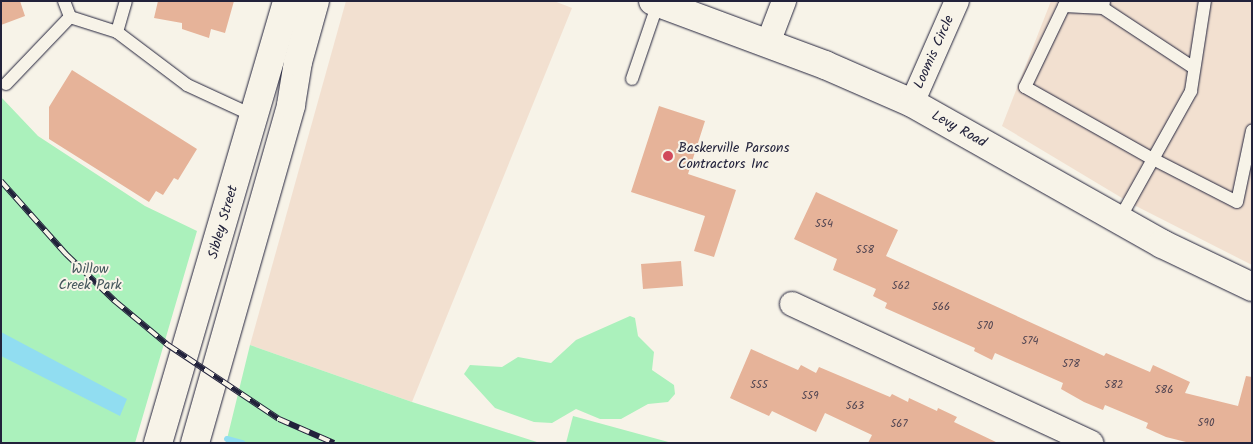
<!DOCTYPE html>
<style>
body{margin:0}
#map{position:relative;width:1253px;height:444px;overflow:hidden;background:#f7f3e8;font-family:Kalam,sans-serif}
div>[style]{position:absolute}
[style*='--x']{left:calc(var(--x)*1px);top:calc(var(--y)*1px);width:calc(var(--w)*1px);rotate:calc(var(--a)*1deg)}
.built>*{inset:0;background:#f2e0d0}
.green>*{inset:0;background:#abf1bc}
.water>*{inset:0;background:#91ddf1}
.stream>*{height:6px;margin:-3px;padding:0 3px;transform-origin:3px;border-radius:3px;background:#91ddf1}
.building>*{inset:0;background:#e6b399}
.roads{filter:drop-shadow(0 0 1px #22223b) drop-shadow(0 0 1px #22223b)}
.service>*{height:12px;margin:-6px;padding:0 6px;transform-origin:6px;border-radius:6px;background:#f7f3e8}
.minor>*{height:24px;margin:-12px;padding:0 12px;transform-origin:12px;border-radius:12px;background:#f7f3e8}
.tertiary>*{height:28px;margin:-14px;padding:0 14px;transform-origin:14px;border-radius:14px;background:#f7f3e8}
.rail>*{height:5.5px;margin-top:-2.75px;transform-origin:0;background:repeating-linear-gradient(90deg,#f7f3e8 0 11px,#22223b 0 22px);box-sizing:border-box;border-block:1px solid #22223b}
.dots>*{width:14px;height:14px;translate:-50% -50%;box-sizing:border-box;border:2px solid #f7f3e8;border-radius:50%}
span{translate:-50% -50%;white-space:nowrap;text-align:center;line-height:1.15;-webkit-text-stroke:4px #f7f3e8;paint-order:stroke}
.number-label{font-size:11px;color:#534652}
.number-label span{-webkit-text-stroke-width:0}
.street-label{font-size:14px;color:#22223b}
.poi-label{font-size:14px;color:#22223b}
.left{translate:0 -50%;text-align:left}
.park-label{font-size:14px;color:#44565b}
.frame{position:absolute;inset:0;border:2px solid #22223b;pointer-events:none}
</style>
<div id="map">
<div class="built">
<div style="clip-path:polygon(346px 1px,554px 1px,572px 8px,412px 402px,250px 345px)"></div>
<div style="clip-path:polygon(1051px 1px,1252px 1px,1252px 265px,1132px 204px,1002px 126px)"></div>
</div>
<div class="green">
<div style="clip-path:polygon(1px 97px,38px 136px,145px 206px,197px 231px,135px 443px,1px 443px)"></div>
<div style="clip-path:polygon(630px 316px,635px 318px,638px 336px,654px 352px,652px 370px,674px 385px,675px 394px,668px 402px,648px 404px,621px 419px,600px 419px,576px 409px,552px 423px,534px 422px,495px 408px,464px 374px,470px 365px,502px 367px,518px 357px,551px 363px,576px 340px)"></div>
<div style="clip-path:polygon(250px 345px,412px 402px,540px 443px,226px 443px)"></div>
<div style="clip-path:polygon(573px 416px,672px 443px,566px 443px)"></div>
</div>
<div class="water">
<div style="clip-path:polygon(1px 332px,127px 399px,120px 416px,1px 356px)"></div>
</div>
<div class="stream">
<div style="--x:227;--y:439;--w:16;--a:15"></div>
</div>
<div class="building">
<div style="clip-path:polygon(1px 1px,20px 1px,25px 16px,1px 25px)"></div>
<div style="clip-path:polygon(158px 1px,234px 1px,225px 33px,211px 29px,209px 38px,182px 29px,182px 23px,154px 18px)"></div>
<div style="clip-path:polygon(72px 70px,197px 149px,178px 180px,174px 178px,163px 195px,156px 191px,149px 202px,49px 139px,49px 107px)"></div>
<div style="clip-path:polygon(659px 106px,705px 121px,688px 174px,736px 190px,714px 257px,694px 251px,705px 216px,631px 192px)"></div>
<div style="clip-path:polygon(816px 192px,898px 230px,886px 256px,1104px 356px,1106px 353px,1150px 372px,1153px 365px,1190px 382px,1185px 393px,1238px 406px,1246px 376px,1252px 377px,1252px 443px,1190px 443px,1166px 437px,1146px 428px,1148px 423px,1105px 405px,1103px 410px,1084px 402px,1061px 389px,1063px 383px,995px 353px,992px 360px,974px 351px,975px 348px,885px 308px,887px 303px,873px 296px,876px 289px,833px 270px,837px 259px,794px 239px)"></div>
<div style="clip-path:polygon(681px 261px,683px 286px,643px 289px,641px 264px)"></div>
<div style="clip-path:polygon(751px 349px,798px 370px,801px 365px,816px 373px,819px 367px,890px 397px,892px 394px,908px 402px,909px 398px,937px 411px,938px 408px,957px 417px,954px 422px,998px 443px,868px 443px,872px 435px,825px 413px,816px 432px,772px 411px,769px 416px,730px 398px)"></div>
</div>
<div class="roads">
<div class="service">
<div style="--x:64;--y:1;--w:17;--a:69"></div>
<div style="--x:70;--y:17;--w:49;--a:17.7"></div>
<div style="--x:117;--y:32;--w:32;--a:-74"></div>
<div style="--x:1104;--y:1;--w:7;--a:98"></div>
<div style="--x:1103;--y:8;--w:39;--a:-177"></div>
<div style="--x:1064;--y:6;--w:90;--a:115.7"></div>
<div style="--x:1025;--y:87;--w:147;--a:29.4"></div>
<div style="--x:1153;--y:159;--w:94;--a:27.1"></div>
<div style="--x:1237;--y:202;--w:73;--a:-78.1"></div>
<div style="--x:1103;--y:8;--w:109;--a:33.4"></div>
<div style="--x:117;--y:32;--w:88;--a:37.1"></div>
<div style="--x:187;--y:85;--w:74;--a:24.8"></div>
<div style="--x:632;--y:79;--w:80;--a:-71.1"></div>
<div style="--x:6;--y:84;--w:93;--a:-46.3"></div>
<div style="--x:1119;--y:220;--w:148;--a:-60.8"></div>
<div style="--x:1191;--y:91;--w:91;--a:-81.2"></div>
</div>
<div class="minor">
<div style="--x:768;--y:43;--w:45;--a:-69.1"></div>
<div style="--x:912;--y:103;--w:111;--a:-66.2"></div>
<div style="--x:792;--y:304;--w:330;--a:24.9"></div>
</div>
<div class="tertiary">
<div style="--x:653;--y:1;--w:184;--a:20.4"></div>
<div style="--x:825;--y:65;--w:95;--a:23.6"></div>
<div style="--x:912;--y:103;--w:287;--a:29.4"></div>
<div style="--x:1162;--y:244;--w:100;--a:25.5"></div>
<div style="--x:158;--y:443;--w:460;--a:-73.7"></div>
<div style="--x:195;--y:443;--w:351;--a:-74.1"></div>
<div style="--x:291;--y:105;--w:44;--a:-80.8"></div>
<div style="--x:298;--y:62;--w:63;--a:-74.4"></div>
</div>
</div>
<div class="rail">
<div style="--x:1;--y:181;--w:98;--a:48.3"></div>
<div style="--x:66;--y:254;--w:68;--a:43.8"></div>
<div style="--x:115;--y:301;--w:69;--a:39.7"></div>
<div style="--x:168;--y:345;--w:133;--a:33.7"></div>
<div style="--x:279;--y:419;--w:60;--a:23.6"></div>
</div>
<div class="dots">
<div style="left:668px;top:156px;background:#d1495b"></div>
</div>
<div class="number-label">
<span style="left:824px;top:224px">554</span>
<span style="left:865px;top:250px">558</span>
<span style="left:901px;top:286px">562</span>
<span style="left:941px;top:307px">566</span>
<span style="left:985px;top:326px">570</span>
<span style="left:1030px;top:341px">574</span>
<span style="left:1071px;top:364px">578</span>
<span style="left:759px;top:385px">555</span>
<span style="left:1114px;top:385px">582</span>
<span style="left:1164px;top:390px">586</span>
<span style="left:810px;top:396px">559</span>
<span style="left:855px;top:406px">563</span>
<span style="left:1206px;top:423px">590</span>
<span style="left:899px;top:424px">567</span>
</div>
<div class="street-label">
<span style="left:934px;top:52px;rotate:-66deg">Loomis Circle</span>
<span style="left:959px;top:129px;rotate:29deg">Levy Road</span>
<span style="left:223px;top:222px;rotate:-74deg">Sibley Street</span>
</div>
<div class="poi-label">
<span class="left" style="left:678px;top:156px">Baskerville Parsons<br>Contractors Inc</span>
</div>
<div class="park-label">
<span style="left:90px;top:277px">Willow<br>Creek Park</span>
</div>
<div class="frame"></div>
</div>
